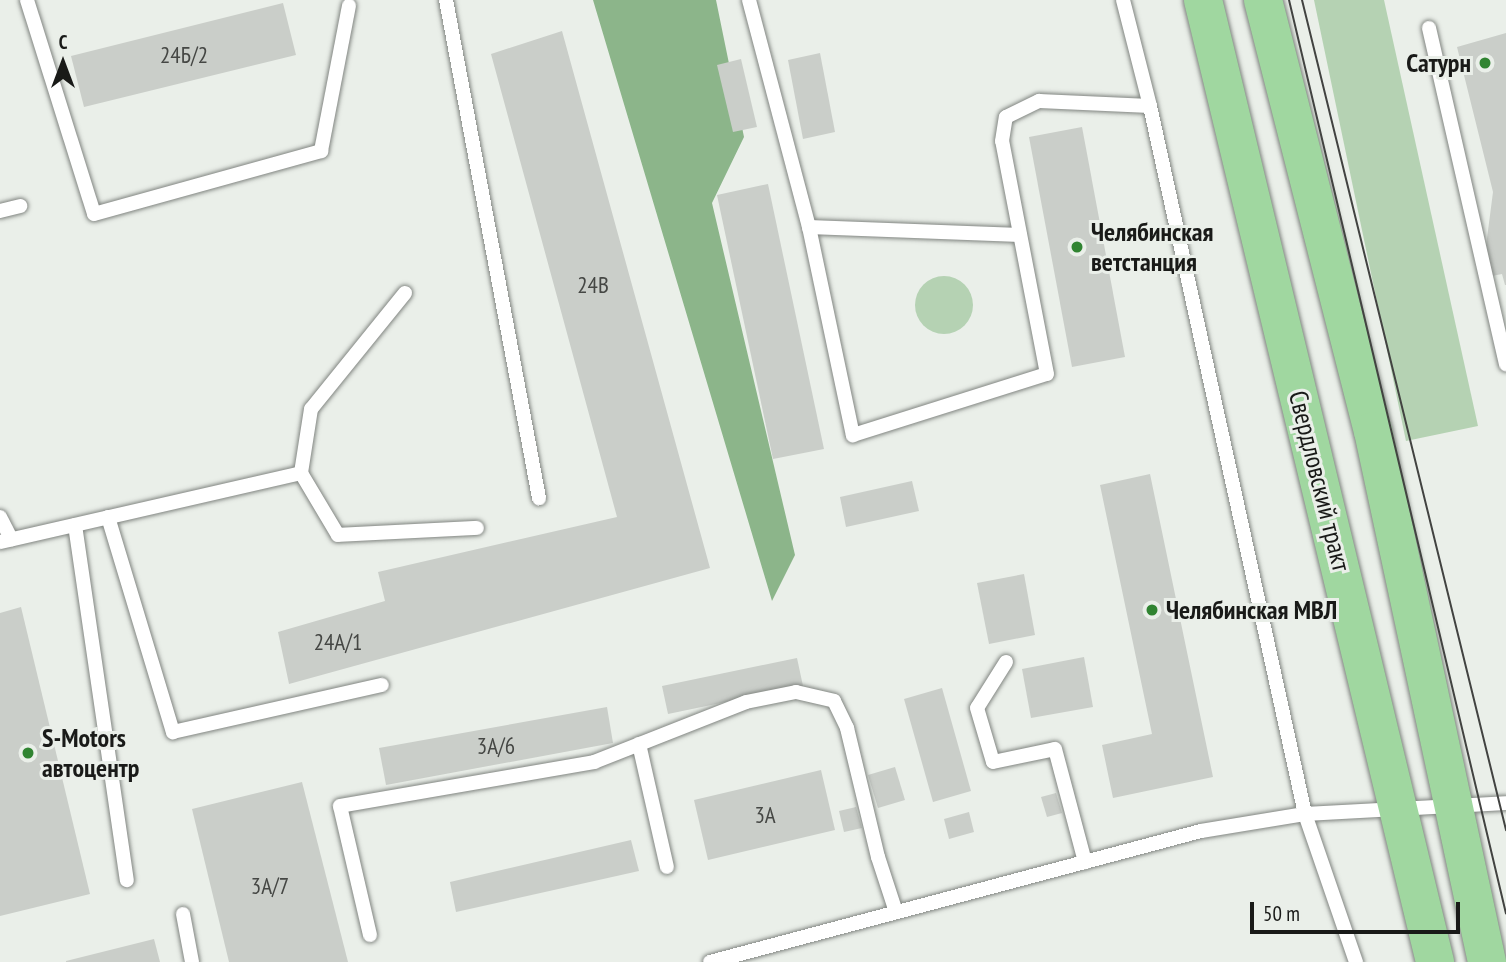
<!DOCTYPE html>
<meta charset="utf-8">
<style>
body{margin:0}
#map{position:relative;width:1506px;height:962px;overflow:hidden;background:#eaefe9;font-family:"PT Sans Narrow",sans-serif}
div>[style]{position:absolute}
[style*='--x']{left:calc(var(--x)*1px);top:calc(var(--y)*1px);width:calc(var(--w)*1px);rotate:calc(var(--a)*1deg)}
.green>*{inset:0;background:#b5d2b3}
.round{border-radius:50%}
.forest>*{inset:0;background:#8cb58a}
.building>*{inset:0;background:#cacec9}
.roads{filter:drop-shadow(0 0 2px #818581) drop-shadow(0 0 2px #818581)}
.service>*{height:14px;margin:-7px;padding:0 7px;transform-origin:7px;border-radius:7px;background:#fff}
.primary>*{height:38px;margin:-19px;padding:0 19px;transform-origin:19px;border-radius:19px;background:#a0d7a0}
.tram>*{height:2px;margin:-1px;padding:0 1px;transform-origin:1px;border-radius:1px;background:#424341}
.dots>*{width:19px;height:19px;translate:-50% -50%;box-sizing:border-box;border:4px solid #eaefe9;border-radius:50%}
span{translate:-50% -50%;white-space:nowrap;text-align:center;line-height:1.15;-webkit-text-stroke:6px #eaefe9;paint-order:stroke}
.number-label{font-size:23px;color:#454744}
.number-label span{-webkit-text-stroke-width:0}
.poi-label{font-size:26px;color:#191a18;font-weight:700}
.right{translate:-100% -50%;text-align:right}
.left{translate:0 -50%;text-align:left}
.street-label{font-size:26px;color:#191a18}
.north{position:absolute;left:28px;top:28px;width:70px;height:70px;-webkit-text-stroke:5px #eaefe9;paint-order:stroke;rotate:0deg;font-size:19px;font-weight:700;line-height:28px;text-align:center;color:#191a18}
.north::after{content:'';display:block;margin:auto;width:24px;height:32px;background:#191a18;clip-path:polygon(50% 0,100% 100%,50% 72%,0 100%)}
.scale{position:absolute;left:1250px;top:902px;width:210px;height:32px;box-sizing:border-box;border:4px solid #191a18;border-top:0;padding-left:9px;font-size:21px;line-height:24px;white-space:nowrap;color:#191a18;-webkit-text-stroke:5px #eaefe9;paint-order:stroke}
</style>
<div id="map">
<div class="green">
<div style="clip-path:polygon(1314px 0,1384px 0,1478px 426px,1406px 441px)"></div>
<div class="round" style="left:915px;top:276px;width:58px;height:58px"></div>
</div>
<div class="forest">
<div style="clip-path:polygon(593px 0,716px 0,744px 137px,712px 203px,795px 555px,772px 601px)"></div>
</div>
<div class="building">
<div style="clip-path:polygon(283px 3px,296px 55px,84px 107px,71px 56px)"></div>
<div style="clip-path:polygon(562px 31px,710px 568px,289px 684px,278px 632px,385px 601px,378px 572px,617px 517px,491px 54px)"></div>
<div style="clip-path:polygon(1506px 33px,1506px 285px,1505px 285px,1502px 274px,1492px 276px,1486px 246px,1493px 192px,1457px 47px)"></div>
<div style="clip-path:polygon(820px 53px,835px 132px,803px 139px,788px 60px)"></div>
<div style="clip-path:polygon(741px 59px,757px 127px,733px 132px,717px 65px)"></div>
<div style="clip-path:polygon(1082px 127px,1125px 357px,1072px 367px,1029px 137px)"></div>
<div style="clip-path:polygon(768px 184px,824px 449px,773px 459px,717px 195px)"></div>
<div style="clip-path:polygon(1150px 474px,1213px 777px,1113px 798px,1102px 745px,1152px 734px,1100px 485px)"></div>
<div style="clip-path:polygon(912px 481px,919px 511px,846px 527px,840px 497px)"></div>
<div style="clip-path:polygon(1024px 574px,1035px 635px,989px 644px,977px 583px)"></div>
<div style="clip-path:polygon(21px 607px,90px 894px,0 916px,0 613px)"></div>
<div style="clip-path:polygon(1084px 657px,1093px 707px,1031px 718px,1022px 669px)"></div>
<div style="clip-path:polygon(797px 658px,803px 686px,668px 714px,662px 686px)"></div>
<div style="clip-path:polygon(942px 688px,971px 791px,933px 802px,904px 699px)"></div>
<div style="clip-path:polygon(607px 707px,613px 743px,386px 785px,379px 748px)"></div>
<div style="clip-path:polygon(895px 767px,905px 800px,878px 808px,868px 775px)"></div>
<div style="clip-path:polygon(821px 770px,835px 830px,708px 860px,694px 800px)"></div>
<div style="clip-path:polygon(302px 782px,348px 962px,229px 962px,192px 809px)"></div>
<div style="clip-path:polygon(1056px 793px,1062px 813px,1047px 817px,1041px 797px)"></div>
<div style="clip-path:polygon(856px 807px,862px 828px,844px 832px,839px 811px)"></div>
<div style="clip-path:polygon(969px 812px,974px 832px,949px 839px,944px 819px)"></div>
<div style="clip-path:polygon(631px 840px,639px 871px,456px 912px,450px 882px)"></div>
<div style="clip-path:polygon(154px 939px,160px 962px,66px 962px,66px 961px)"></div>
</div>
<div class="roads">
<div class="service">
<div style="--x:27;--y:0;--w:224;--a:72.6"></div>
<div style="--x:94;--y:214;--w:236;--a:-15.5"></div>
<div style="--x:321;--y:151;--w:148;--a:-79.1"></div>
<div style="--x:446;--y:0;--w:507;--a:79.42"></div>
<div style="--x:749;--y:0;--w:235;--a:75.2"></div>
<div style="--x:809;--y:227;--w:213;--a:78.1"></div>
<div style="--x:853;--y:435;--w:203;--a:-17.5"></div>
<div style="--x:1047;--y:374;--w:237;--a:-100.9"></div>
<div style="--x:1002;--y:141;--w:24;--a:-81"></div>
<div style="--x:1006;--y:117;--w:37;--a:-26"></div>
<div style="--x:1039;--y:101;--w:111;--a:2.6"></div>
<div style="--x:1123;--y:0;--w:109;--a:75.7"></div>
<div style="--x:1150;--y:106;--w:725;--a:77.65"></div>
<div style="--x:1305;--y:814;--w:157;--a:71"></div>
<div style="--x:1429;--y:28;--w:345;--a:77.1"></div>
<div style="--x:0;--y:211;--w:21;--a:-14"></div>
<div style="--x:809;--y:227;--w:211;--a:2.2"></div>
<div style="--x:405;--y:293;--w:149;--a:129"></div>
<div style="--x:311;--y:409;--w:65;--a:98.9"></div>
<div style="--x:301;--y:473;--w:72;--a:59.2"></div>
<div style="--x:338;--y:535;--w:139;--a:-2.9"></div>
<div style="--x:0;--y:517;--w:25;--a:63"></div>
<div style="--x:108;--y:517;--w:225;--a:73.2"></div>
<div style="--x:173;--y:732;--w:214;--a:-12.7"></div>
<div style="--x:75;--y:525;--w:359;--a:81.7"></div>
<div style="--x:0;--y:542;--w:309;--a:-12.9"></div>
<div style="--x:1006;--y:662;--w:54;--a:122.2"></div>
<div style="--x:977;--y:708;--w:56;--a:73.5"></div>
<div style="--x:993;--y:762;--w:63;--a:-11.8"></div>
<div style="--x:1055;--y:749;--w:117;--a:75.1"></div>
<div style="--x:639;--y:744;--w:126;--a:77.2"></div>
<div style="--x:183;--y:914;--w:49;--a:79.4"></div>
<div style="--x:370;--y:935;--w:132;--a:-103.1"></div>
<div style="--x:340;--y:806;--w:258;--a:-9.8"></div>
<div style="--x:594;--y:762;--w:163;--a:-21.5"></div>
<div style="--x:746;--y:702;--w:51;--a:-11.3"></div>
<div style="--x:796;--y:692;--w:39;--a:13"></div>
<div style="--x:834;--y:701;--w:30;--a:64"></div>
<div style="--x:847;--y:728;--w:133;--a:76.5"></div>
<div style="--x:878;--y:857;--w:58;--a:71.9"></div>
<div style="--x:710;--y:962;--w:508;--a:-14.94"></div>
<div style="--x:1201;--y:831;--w:105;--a:-9.3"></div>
<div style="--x:1305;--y:814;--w:201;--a:-3.1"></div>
</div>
<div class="primary">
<div style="--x:1203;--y:0;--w:990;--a:76.44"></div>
<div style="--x:1263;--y:0;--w:445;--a:75.7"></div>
<div style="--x:1373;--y:431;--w:543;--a:77.88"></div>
</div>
</div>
<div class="tram">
<div style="--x:1289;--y:0;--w:939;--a:76.64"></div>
<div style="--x:1302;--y:0;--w:855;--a:76.19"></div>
</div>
<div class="dots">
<div style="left:1485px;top:63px;background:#308431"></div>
<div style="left:1077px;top:247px;background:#308431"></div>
<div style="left:1152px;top:610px;background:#308431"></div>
<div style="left:28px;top:753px;background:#308431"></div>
</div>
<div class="number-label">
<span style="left:184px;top:55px">24Б/2</span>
<span style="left:593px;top:285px">24В</span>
<span style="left:338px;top:642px">24А/1</span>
<span style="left:496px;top:746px">3А/6</span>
<span style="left:765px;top:815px">3А</span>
<span style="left:270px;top:886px">3А/7</span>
</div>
<div class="poi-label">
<span class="right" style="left:1471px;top:63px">Сатурн</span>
<span class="left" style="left:1091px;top:247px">Челябинская<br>ветстанция</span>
<span class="left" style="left:1166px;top:610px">Челябинская МВЛ</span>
<span class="left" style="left:42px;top:753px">S-Motors<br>автоцентр</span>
</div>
<div class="street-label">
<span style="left:1320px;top:481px;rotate:76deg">Свердловский тракт</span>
</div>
<div class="north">С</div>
<div class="scale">50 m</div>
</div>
